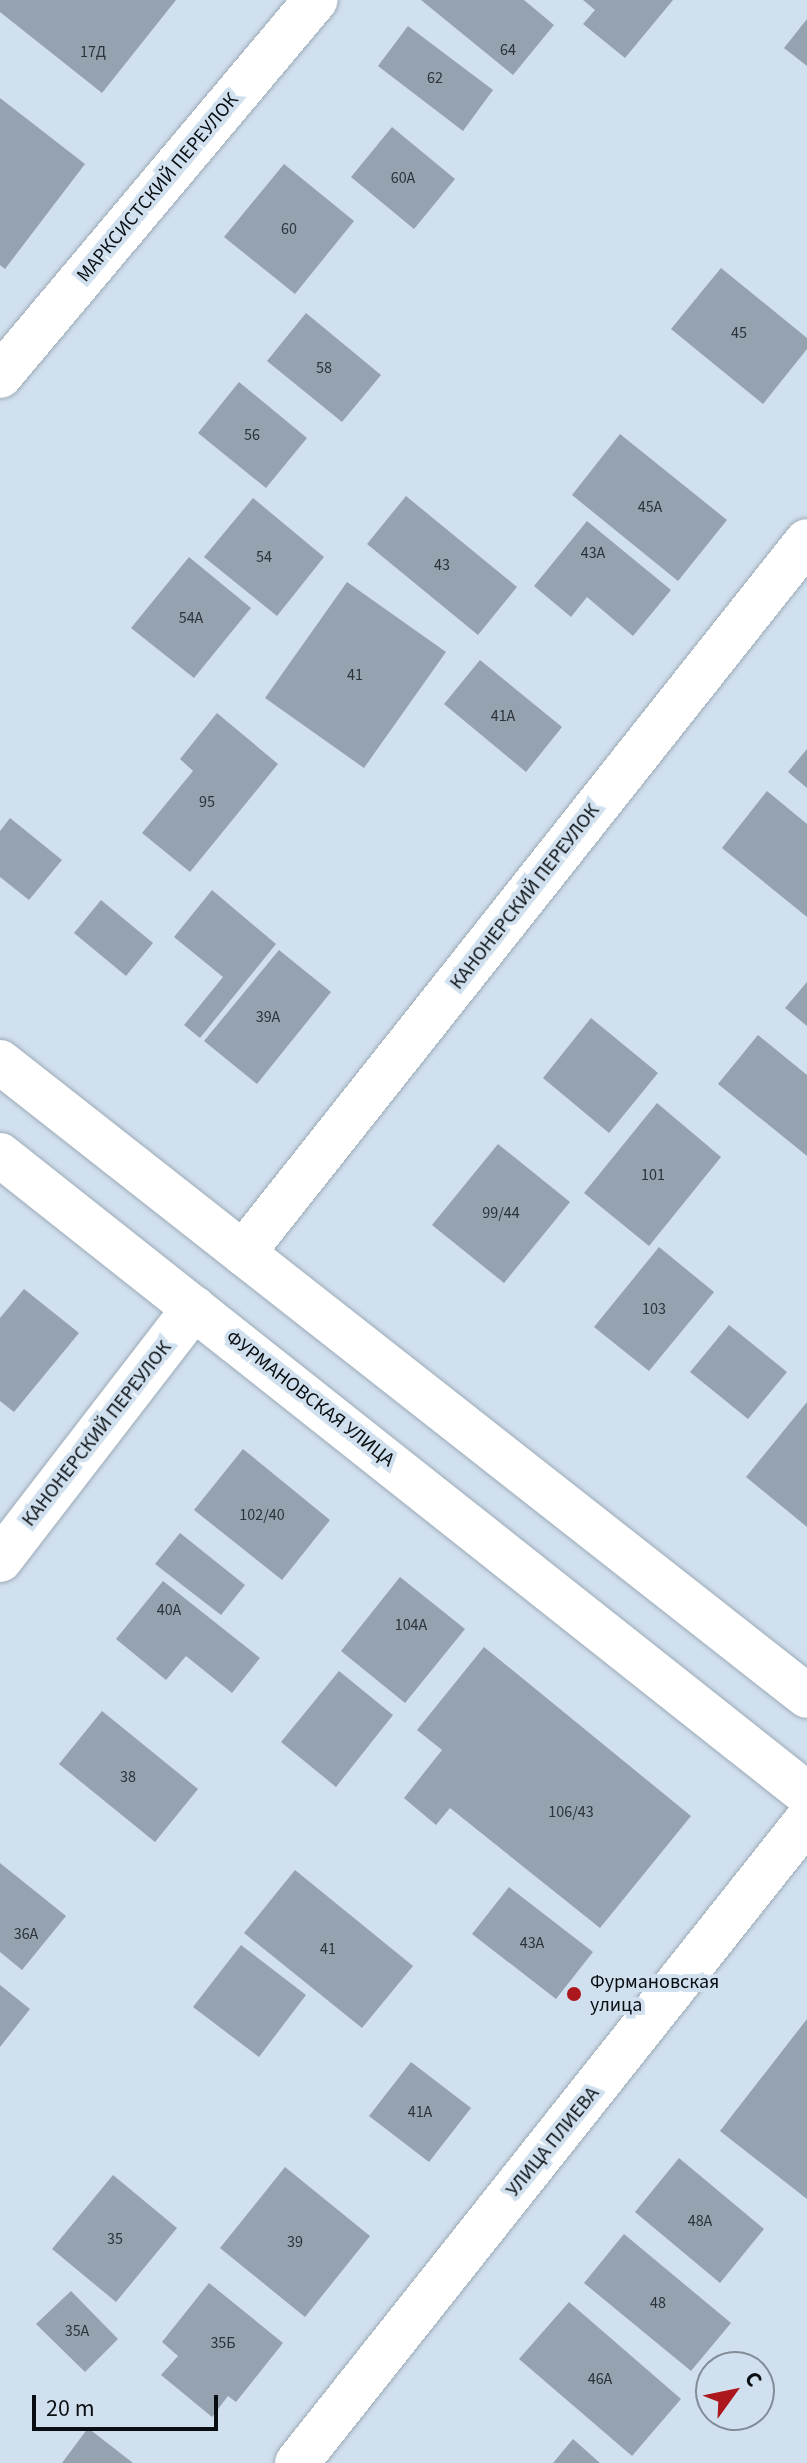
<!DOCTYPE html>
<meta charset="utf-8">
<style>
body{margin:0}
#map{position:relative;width:807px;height:2463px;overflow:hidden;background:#d1e0ee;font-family:"Source Sans 3",sans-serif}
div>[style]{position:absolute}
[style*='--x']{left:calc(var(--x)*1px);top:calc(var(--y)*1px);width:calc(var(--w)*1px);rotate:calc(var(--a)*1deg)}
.building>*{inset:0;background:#95a3b0}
.roads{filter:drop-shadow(0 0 2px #9caab7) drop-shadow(0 0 2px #9caab7)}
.minor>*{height:44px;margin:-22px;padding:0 22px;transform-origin:22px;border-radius:22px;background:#fff}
.tertiary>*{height:44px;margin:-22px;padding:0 22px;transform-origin:22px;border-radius:22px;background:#fff}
.primary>*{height:44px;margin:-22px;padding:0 22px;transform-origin:22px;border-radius:22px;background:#fff}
.dots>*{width:22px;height:22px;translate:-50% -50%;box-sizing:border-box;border:4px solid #d1e0ee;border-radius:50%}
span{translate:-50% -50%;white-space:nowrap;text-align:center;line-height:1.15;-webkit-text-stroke:8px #d1e0ee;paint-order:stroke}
.number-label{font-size:16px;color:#2c333a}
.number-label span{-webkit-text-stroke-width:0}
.street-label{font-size:20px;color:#090e12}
.poi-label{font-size:20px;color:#090e12}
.left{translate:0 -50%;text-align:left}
.north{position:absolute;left:695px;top:2351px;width:80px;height:80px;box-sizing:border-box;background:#d1e0ee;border:2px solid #818c96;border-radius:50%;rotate:57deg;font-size:22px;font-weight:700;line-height:32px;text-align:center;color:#090e12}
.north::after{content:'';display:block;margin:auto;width:28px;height:36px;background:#ab171c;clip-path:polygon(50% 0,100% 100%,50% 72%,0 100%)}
.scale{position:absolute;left:32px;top:2395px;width:186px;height:36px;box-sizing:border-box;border:4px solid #090e12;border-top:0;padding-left:10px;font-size:24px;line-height:28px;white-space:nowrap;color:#090e12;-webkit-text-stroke:6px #d1e0ee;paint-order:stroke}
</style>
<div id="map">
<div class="building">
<div style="clip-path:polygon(0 0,176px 0,102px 93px,0 12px)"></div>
<div style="clip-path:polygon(421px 0,524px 0,554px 25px,513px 75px)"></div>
<div style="clip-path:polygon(583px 0,673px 0,625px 58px,583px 24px,595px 10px)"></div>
<div style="clip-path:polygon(807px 19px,807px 66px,784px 48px)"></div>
<div style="clip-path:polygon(408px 26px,493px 90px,463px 131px,378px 66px)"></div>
<div style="clip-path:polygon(0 98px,85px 164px,5px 269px,0 265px)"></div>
<div style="clip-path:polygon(392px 127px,455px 179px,414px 229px,351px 177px)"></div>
<div style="clip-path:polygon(284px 164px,354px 221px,295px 294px,224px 237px)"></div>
<div style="clip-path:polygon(721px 268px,807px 338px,807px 349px,763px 404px,671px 329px)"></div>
<div style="clip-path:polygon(306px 313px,381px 375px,342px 422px,267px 361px)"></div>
<div style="clip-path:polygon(239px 382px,307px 438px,266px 488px,198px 433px)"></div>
<div style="clip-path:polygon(620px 434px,727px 520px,678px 581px,572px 495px)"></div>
<div style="clip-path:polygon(406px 496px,517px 587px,478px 635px,367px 544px)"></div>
<div style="clip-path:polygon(253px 498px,324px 557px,277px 616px,204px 557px)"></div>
<div style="clip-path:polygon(587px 521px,671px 590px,633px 636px,587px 597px,571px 617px,534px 586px)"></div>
<div style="clip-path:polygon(189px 557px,251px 608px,194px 678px,131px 628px)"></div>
<div style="clip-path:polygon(347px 582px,446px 652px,364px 768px,265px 698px)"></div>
<div style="clip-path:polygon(480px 660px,562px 727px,526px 772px,444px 704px)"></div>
<div style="clip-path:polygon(217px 713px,278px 764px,190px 872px,142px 833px,193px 771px,180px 759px)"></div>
<div style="clip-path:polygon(807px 749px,807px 788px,788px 772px)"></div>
<div style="clip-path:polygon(767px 791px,807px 824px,807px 917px,722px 848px)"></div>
<div style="clip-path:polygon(10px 818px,62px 860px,29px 900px,0 877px,0 831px)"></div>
<div style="clip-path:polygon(212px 890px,276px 944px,200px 1038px,184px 1025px,223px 977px,174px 937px)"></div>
<div style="clip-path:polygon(101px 900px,153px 943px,126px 976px,74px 933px)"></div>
<div style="clip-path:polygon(279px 950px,331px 992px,257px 1084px,204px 1041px)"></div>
<div style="clip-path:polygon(807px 982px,807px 1026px,785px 1008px)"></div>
<div style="clip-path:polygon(591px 1018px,658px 1073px,609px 1133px,543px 1078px)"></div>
<div style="clip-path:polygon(758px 1035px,807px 1075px,807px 1156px,718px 1084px)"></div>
<div style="clip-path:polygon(657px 1103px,721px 1157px,649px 1246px,584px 1193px)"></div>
<div style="clip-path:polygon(498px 1144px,570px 1202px,504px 1283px,432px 1225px)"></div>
<div style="clip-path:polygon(659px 1247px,714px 1292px,649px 1371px,594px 1327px)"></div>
<div style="clip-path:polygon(24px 1289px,79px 1333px,14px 1412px,0 1401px,0 1318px)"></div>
<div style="clip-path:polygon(729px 1325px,787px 1372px,748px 1419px,690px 1372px)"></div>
<div style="clip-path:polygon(807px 1402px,807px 1527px,746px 1477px)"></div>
<div style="clip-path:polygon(243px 1449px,330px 1520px,282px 1580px,194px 1510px)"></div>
<div style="clip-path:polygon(180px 1533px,245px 1585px,221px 1615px,155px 1564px)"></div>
<div style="clip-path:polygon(400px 1577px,465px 1629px,405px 1703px,341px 1651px)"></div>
<div style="clip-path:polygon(163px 1581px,260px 1658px,232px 1693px,186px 1656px,166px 1680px,116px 1639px)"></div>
<div style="clip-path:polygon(484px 1647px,691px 1816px,600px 1928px,450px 1808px,436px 1825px,404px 1798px,442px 1750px,417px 1730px)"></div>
<div style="clip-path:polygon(339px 1671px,393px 1715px,336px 1787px,281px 1742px)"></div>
<div style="clip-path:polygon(102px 1711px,198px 1789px,155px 1842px,59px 1764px)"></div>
<div style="clip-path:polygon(0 1863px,66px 1916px,22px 1970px,0 1952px)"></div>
<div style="clip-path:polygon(295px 1870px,413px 1966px,362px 2028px,244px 1933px)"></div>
<div style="clip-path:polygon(509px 1887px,593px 1952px,556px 1999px,472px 1934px)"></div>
<div style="clip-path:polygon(241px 1945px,306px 1995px,259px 2057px,193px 2007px)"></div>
<div style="clip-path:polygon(0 1985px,30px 2009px,0 2047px)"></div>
<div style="clip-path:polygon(807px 2019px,807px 2199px,720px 2131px)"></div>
<div style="clip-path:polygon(411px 2062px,471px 2108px,429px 2162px,369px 2116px)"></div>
<div style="clip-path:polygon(679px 2158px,764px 2229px,720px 2283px,635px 2212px)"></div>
<div style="clip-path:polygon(285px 2167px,370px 2236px,305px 2317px,220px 2248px)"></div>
<div style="clip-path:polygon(113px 2175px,177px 2228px,116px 2302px,52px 2249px)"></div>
<div style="clip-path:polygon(624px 2234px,731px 2323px,691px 2371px,584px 2283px)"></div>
<div style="clip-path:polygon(209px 2283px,283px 2343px,236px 2402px,228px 2396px,212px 2417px,161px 2375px,178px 2356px,162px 2342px)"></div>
<div style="clip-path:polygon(71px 2291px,118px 2339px,85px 2372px,36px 2324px)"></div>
<div style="clip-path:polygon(569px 2302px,681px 2399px,632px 2456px,519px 2359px)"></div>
<div style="clip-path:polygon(88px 2428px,133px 2463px,62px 2463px)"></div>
<div style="clip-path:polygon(573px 2439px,600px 2463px,553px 2463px)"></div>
</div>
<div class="roads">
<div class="minor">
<div style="--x:0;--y:376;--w:491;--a:-50"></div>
<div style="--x:243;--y:1253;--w:908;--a:-51.62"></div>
<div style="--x:0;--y:1560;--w:318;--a:-52.4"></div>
</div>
<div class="tertiary">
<div style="--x:0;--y:1062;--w:1026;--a:38.15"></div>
<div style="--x:0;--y:1155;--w:1029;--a:38.37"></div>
</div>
<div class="primary">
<div style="--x:297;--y:2463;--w:821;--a:-51.58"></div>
</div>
</div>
<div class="dots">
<div style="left:574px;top:1994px;background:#ab171c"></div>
</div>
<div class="number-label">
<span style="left:508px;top:50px">64</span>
<span style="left:93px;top:52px">17Д</span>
<span style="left:435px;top:78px">62</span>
<span style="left:403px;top:178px">60А</span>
<span style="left:289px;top:229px">60</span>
<span style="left:739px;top:333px">45</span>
<span style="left:324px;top:368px">58</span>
<span style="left:252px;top:435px">56</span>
<span style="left:650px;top:507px">45А</span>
<span style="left:593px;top:553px">43А</span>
<span style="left:264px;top:557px">54</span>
<span style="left:442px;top:565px">43</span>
<span style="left:191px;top:618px">54А</span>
<span style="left:355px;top:675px">41</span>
<span style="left:503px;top:716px">41А</span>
<span style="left:207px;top:802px">95</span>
<span style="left:268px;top:1017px">39А</span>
<span style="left:653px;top:1175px">101</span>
<span style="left:501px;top:1213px">99/44</span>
<span style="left:654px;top:1309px">103</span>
<span style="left:262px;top:1515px">102/40</span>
<span style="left:169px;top:1610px">40А</span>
<span style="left:411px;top:1625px">104А</span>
<span style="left:128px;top:1777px">38</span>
<span style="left:571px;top:1812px">106/43</span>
<span style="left:26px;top:1934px">36А</span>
<span style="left:532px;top:1943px">43А</span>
<span style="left:328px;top:1949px">41</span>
<span style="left:420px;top:2112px">41А</span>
<span style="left:700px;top:2221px">48А</span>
<span style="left:115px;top:2239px">35</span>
<span style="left:295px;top:2242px">39</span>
<span style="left:658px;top:2303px">48</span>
<span style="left:77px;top:2331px">35А</span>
<span style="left:223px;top:2343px">35Б</span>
<span style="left:600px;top:2379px">46А</span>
</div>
<div class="street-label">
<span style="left:158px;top:188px;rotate:-50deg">МАРКСИСТСКИЙ ПЕРЕУЛОК</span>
<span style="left:525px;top:897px;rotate:-52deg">КАНОНЕРСКИЙ ПЕРЕУЛОК</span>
<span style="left:310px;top:1399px;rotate:38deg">ФУРМАНОВСКАЯ УЛИЦА</span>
<span style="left:97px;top:1434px;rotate:-52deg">КАНОНЕРСКИЙ ПЕРЕУЛОК</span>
<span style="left:553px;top:2142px;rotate:-51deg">УЛИЦА ПЛИЕВА</span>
</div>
<div class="poi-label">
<span class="left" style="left:590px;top:1994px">Фурмановская<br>улица</span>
</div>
<div class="north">С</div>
<div class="scale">20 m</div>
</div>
